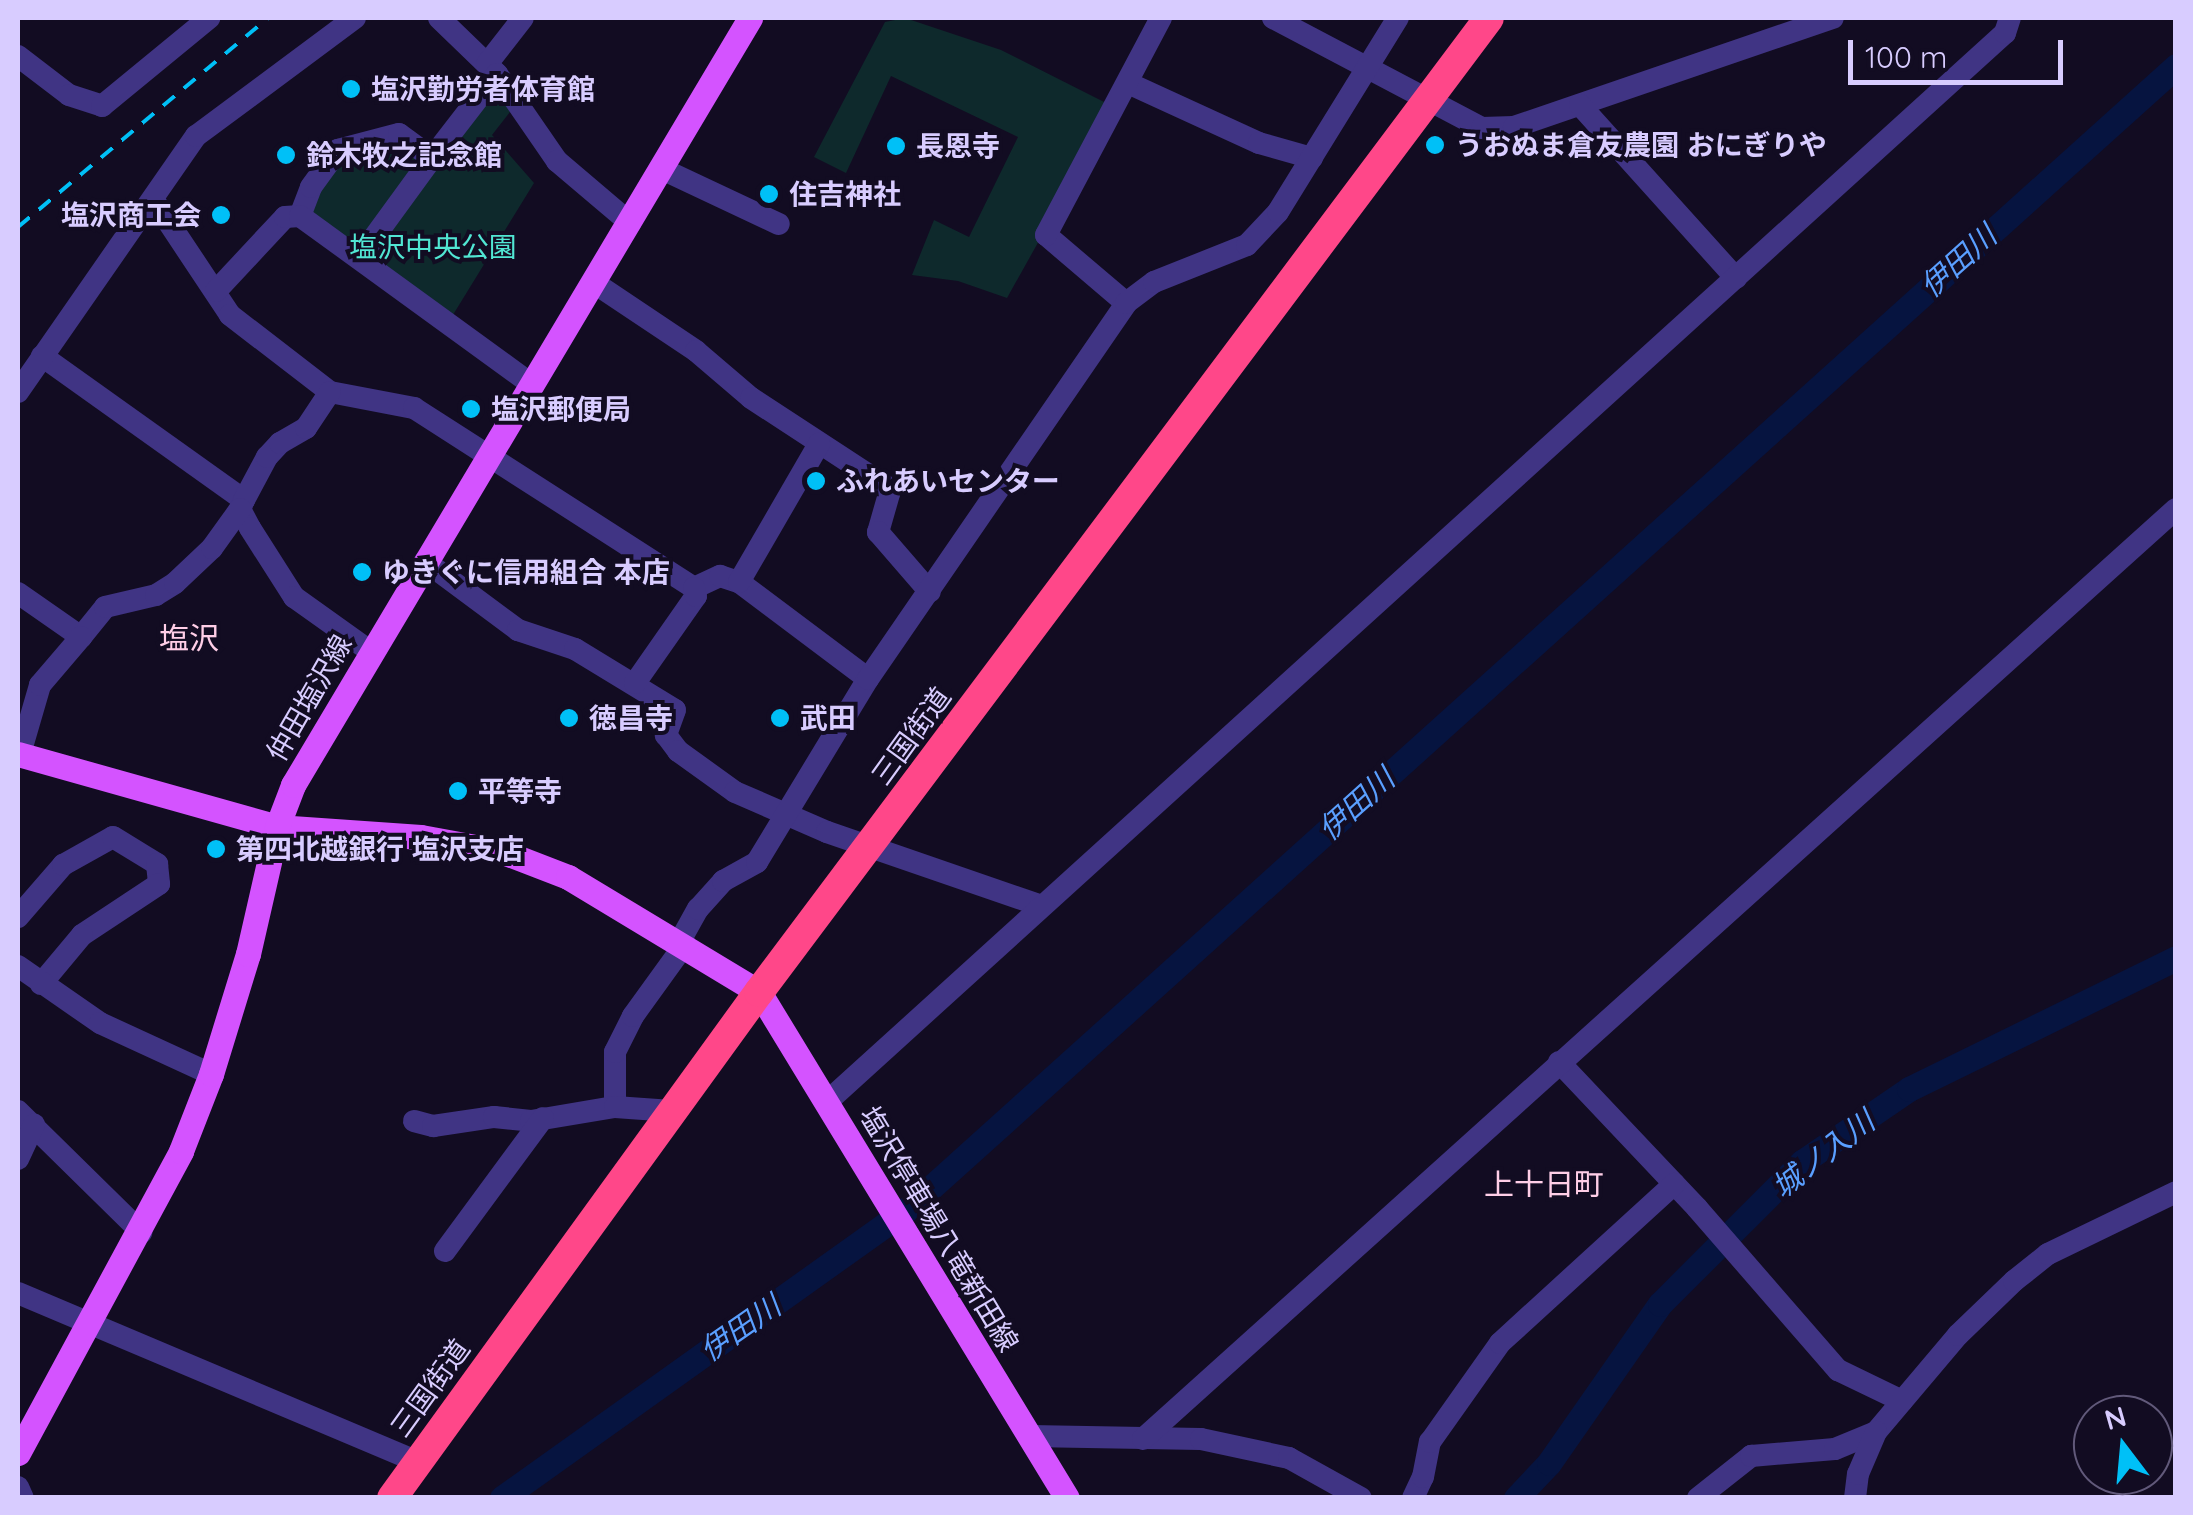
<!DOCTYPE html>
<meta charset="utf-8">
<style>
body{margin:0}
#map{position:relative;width:2193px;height:1515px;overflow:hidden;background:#120c22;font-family:Quicksand,"Noto Sans JP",sans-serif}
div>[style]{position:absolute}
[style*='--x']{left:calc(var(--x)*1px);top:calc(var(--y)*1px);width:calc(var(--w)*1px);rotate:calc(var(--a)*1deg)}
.green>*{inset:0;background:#0e292c}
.river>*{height:25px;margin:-12.5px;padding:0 12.5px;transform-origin:12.5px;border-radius:12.5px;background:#061440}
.minor>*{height:22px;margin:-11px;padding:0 11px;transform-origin:11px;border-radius:11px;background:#403484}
.major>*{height:25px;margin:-12.5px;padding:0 12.5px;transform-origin:12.5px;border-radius:12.5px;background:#d453ff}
.highway>*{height:30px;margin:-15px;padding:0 15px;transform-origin:15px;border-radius:15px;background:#ff4789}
.rail>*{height:4px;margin-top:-2px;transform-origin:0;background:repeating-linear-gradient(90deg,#00c0f7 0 15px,transparent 0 27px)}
.dots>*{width:28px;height:28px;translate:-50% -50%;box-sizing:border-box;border:5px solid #120c22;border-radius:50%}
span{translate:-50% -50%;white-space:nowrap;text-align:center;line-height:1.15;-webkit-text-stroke:8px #120c22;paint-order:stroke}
.poi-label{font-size:28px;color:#d8ccff;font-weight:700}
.left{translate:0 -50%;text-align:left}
.right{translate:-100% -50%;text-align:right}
.park-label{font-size:28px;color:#51e6d3}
.street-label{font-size:28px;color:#d8ccff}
.water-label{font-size:30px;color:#5a9fff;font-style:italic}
.neighbourhood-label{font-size:30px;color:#ffcee7}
.frame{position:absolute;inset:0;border:20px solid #d8ccff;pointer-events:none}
.north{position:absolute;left:2073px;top:1395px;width:100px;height:100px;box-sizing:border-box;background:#120c22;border:2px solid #61597a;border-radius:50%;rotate:344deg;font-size:28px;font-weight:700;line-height:40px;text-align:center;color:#d8ccff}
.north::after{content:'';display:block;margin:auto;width:35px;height:45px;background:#00c0f7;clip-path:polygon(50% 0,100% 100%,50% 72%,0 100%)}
.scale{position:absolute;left:1848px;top:40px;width:215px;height:45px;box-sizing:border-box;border:5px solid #d8ccff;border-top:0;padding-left:12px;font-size:30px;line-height:35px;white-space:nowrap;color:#d8ccff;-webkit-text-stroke:8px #120c22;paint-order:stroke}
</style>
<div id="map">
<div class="green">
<div style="clip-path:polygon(905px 18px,1001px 50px,1114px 107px,1007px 298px,958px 281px,912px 275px,934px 220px,969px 237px,1018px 137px,891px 76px,846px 173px,814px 157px,885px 22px)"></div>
<div style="clip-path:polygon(497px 74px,517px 103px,492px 135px,534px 183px,448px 323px,300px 216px,338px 150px,399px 134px,432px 158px)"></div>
</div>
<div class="river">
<div style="--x:502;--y:1498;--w:496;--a:-35.5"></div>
<div style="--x:906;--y:1210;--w:1709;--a:-42.01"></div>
<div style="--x:1516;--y:1498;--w:48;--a:-46.7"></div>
<div style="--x:1549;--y:1463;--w:194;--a:-55.1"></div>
<div style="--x:1660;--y:1304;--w:201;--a:-45"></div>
<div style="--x:1802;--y:1162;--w:130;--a:-34.3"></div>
<div style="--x:1909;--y:1089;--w:297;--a:-26.1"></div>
</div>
<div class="minor">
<div style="--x:439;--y:18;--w:81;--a:44"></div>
<div style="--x:497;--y:74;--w:106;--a:55.4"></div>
<div style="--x:557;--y:161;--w:96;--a:40.3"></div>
<div style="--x:1273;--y:18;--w:236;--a:27.8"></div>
<div style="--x:1482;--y:128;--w:32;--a:-2"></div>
<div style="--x:1514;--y:127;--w:337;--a:-18.9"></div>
<div style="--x:18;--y:56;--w:64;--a:37.4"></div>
<div style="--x:69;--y:95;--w:35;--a:18"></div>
<div style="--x:102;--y:106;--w:139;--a:-39.4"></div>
<div style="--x:487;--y:64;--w:58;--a:-52"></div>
<div style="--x:1128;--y:83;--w:144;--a:24.6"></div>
<div style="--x:1259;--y:143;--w:55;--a:15.8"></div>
<div style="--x:1580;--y:105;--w:233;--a:48"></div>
<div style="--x:662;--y:169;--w:129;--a:25.2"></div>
<div style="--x:153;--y:199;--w:139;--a:56.4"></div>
<div style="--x:230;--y:315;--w:126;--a:37.6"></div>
<div style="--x:330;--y:392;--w:86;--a:10.8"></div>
<div style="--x:414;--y:408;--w:333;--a:32.7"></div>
<div style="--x:694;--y:588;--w:29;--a:-25"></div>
<div style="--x:720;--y:576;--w:20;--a:18"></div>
<div style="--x:739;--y:582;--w:161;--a:36.9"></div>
<div style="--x:300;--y:216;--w:31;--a:-69"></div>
<div style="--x:311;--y:187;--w:46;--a:-53.9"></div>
<div style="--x:338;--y:150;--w:63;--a:-14.7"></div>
<div style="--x:399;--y:134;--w:41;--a:36"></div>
<div style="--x:432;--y:158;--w:106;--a:-52.3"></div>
<div style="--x:359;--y:258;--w:124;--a:-53.9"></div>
<div style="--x:593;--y:282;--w:124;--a:33.8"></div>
<div style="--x:696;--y:351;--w:72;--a:40.5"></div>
<div style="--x:751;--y:398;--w:159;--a:33.2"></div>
<div style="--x:884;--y:485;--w:10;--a:61"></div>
<div style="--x:889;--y:494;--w:40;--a:106"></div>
<div style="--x:878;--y:532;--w:79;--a:49.1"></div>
<div style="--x:216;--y:291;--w:101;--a:-47"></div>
<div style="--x:285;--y:217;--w:15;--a:-4"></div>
<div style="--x:300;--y:216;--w:288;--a:36"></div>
<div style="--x:1126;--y:303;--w:105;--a:-139.6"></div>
<div style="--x:1046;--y:235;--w:246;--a:-62.1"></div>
<div style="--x:42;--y:356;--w:248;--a:35.5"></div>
<div style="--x:244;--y:500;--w:10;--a:114"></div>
<div style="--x:240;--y:509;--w:21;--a:62"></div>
<div style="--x:250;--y:528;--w:82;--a:57.5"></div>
<div style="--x:294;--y:597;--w:95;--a:35.5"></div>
<div style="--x:18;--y:392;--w:312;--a:-55.2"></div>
<div style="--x:196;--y:136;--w:198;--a:-36.6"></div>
<div style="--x:244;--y:500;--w:49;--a:-61.9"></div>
<div style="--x:267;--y:457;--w:19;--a:-47"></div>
<div style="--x:280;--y:443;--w:30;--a:-30"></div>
<div style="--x:306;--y:428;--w:43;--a:-56.3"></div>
<div style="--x:425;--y:561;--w:116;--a:36.6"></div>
<div style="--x:518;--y:630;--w:60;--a:18.4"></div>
<div style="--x:575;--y:649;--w:117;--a:31.4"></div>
<div style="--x:675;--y:710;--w:27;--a:110"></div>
<div style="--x:666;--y:735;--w:20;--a:53"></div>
<div style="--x:678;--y:751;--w:70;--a:35.7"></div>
<div style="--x:735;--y:792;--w:100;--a:23.5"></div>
<div style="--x:827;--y:832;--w:227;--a:19"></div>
<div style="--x:739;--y:582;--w:160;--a:-59.9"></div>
<div style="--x:18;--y:593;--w:77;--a:34.9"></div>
<div style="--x:81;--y:637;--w:38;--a:-51"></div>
<div style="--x:105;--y:607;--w:52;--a:-13.2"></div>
<div style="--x:156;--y:595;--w:22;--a:-32"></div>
<div style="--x:175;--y:583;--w:51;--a:-43.4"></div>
<div style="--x:212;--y:548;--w:48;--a:-54.3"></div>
<div style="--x:635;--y:683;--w:106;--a:-55"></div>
<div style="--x:696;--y:596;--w:8;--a:-104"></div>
<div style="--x:20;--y:754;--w:72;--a:-73.8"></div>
<div style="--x:40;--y:685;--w:63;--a:-49.5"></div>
<div style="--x:18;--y:917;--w:69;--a:-49.1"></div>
<div style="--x:63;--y:865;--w:57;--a:-29.2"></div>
<div style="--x:113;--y:837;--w:52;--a:31.5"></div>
<div style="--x:157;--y:864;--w:20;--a:84"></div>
<div style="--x:159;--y:884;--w:92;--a:146.5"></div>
<div style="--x:82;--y:935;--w:64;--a:129.9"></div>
<div style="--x:680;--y:941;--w:37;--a:-61"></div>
<div style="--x:698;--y:909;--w:38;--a:-48"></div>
<div style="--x:723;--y:881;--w:39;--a:-29"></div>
<div style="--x:757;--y:862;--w:214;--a:-58.8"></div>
<div style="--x:868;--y:679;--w:456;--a:-55.5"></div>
<div style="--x:1126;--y:303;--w:35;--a:-37"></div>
<div style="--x:1154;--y:282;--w:100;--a:-21.7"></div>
<div style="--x:1247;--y:245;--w:45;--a:-46.8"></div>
<div style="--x:1278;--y:212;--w:228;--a:-58.3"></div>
<div style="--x:18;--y:966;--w:100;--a:34.8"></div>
<div style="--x:100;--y:1023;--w:122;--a:24.7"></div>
<div style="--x:1559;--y:1062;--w:201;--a:46.6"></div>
<div style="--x:1697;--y:1208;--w:215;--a:49"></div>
<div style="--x:1838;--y:1370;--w:71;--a:25.8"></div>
<div style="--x:828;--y:1101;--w:1589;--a:-42.22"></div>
<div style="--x:2005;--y:33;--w:16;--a:-72"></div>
<div style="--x:615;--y:1107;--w:55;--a:-90"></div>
<div style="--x:615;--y:1052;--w:40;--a:-63.4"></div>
<div style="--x:633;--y:1016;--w:89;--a:-54.2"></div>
<div style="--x:18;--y:1111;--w:173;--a:44.5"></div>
<div style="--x:414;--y:1121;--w:20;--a:15"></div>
<div style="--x:433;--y:1126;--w:62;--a:-8.4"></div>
<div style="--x:494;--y:1117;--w:37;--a:6"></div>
<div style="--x:531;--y:1121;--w:85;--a:-9.5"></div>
<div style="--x:615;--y:1107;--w:57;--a:4"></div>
<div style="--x:18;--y:1159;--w:38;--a:-65"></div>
<div style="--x:445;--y:1251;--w:165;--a:-53.6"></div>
<div style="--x:18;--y:1293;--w:432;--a:22.9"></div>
<div style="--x:1030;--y:1436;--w:171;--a:1"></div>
<div style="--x:1201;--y:1439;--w:90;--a:12.2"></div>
<div style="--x:1289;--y:1458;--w:82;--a:29.1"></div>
<div style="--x:1143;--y:1439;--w:1390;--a:-42"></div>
<div style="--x:18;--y:1487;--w:12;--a:66"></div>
<div style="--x:1413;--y:1498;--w:23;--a:-65"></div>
<div style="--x:1423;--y:1477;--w:36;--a:-79"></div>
<div style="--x:1430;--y:1442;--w:121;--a:-54.7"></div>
<div style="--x:1500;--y:1343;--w:236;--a:-42.4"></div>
<div style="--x:1698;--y:1498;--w:68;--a:-38.4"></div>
<div style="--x:1751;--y:1456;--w:84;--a:-4.8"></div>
<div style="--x:1835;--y:1449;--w:44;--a:-22.5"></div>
<div style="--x:1876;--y:1432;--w:127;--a:-49.8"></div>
<div style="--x:1958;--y:1335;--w:78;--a:-44"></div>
<div style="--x:2014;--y:1281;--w:43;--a:-38.5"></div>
<div style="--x:2048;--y:1254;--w:142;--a:-25.8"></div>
<div style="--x:1855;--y:1498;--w:24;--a:-83"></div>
<div style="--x:1858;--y:1474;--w:46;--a:-66.8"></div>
</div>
<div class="major">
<div style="--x:18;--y:754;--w:269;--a:15.7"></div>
<div style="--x:277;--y:827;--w:144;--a:4"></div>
<div style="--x:421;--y:837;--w:83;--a:10.4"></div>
<div style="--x:503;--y:852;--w:70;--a:21"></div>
<div style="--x:568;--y:877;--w:223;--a:31.1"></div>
<div style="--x:759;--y:992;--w:592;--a:58.67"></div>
<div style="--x:18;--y:1453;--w:343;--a:-61.6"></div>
<div style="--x:181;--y:1151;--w:83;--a:-68.7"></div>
<div style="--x:211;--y:1074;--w:126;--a:-72.9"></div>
<div style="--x:248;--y:954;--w:130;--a:-77.1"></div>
<div style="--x:277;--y:827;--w:45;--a:-69.1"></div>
<div style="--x:293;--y:785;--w:893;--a:-59.21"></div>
</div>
<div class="highway">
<div style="--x:392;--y:1498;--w:625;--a:-54.05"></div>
<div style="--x:759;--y:992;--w:1217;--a:-53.15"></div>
</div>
<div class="rail">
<div style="--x:18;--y:227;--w:326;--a:-39.9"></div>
</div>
<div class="dots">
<div style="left:351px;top:89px;background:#00c0f7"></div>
<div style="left:1435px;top:145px;background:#00c0f7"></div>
<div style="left:896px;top:146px;background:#00c0f7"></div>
<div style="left:286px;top:155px;background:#00c0f7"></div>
<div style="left:769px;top:194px;background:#00c0f7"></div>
<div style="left:221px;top:215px;background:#00c0f7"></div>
<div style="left:471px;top:409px;background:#00c0f7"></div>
<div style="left:816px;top:481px;background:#00c0f7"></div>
<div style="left:362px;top:572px;background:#00c0f7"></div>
<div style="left:569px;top:718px;background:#00c0f7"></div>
<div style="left:780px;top:718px;background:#00c0f7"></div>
<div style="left:458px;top:791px;background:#00c0f7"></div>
<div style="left:216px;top:849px;background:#00c0f7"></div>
</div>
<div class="poi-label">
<span class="left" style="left:371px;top:89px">塩沢勤労者体育館</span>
<span class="left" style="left:1455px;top:145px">うおぬま倉友農園 おにぎりや</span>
<span class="left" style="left:916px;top:146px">長恩寺</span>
<span class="left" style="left:306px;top:155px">鈴木牧之記念館</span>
<span class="left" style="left:789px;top:194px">住吉神社</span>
<span class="right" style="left:201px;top:215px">塩沢商工会</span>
<span class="left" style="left:491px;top:409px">塩沢郵便局</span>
<span class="left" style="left:836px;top:481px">ふれあいセンター</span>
<span class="left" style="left:382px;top:572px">ゆきぐに信用組合 本店</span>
<span class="left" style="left:589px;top:718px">徳昌寺</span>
<span class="left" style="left:800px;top:718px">武田</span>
<span class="left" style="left:478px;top:791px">平等寺</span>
<span class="left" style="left:236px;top:849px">第四北越銀行 塩沢支店</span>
</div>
<div class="park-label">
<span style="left:433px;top:247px">塩沢中央公園</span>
</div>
<div class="street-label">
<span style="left:309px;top:698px;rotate:-60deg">仲田塩沢線</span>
<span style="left:911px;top:736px;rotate:-54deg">三国街道</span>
<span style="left:939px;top:1229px;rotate:59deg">塩沢停車場八竜新田線</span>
<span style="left:430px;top:1388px;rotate:-54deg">三国街道</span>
</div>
<div class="water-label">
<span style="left:1958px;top:261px;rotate:-42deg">伊田川</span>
<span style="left:1356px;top:804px;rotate:-42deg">伊田川</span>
<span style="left:1823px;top:1154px;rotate:-38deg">城ノ入川</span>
<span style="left:740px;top:1328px;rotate:-35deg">伊田川</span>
</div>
<div class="neighbourhood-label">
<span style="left:189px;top:638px">塩沢</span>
<span style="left:1544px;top:1184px">上十日町</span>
</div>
<div class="frame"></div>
<div class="north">N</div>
<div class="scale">100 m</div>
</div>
